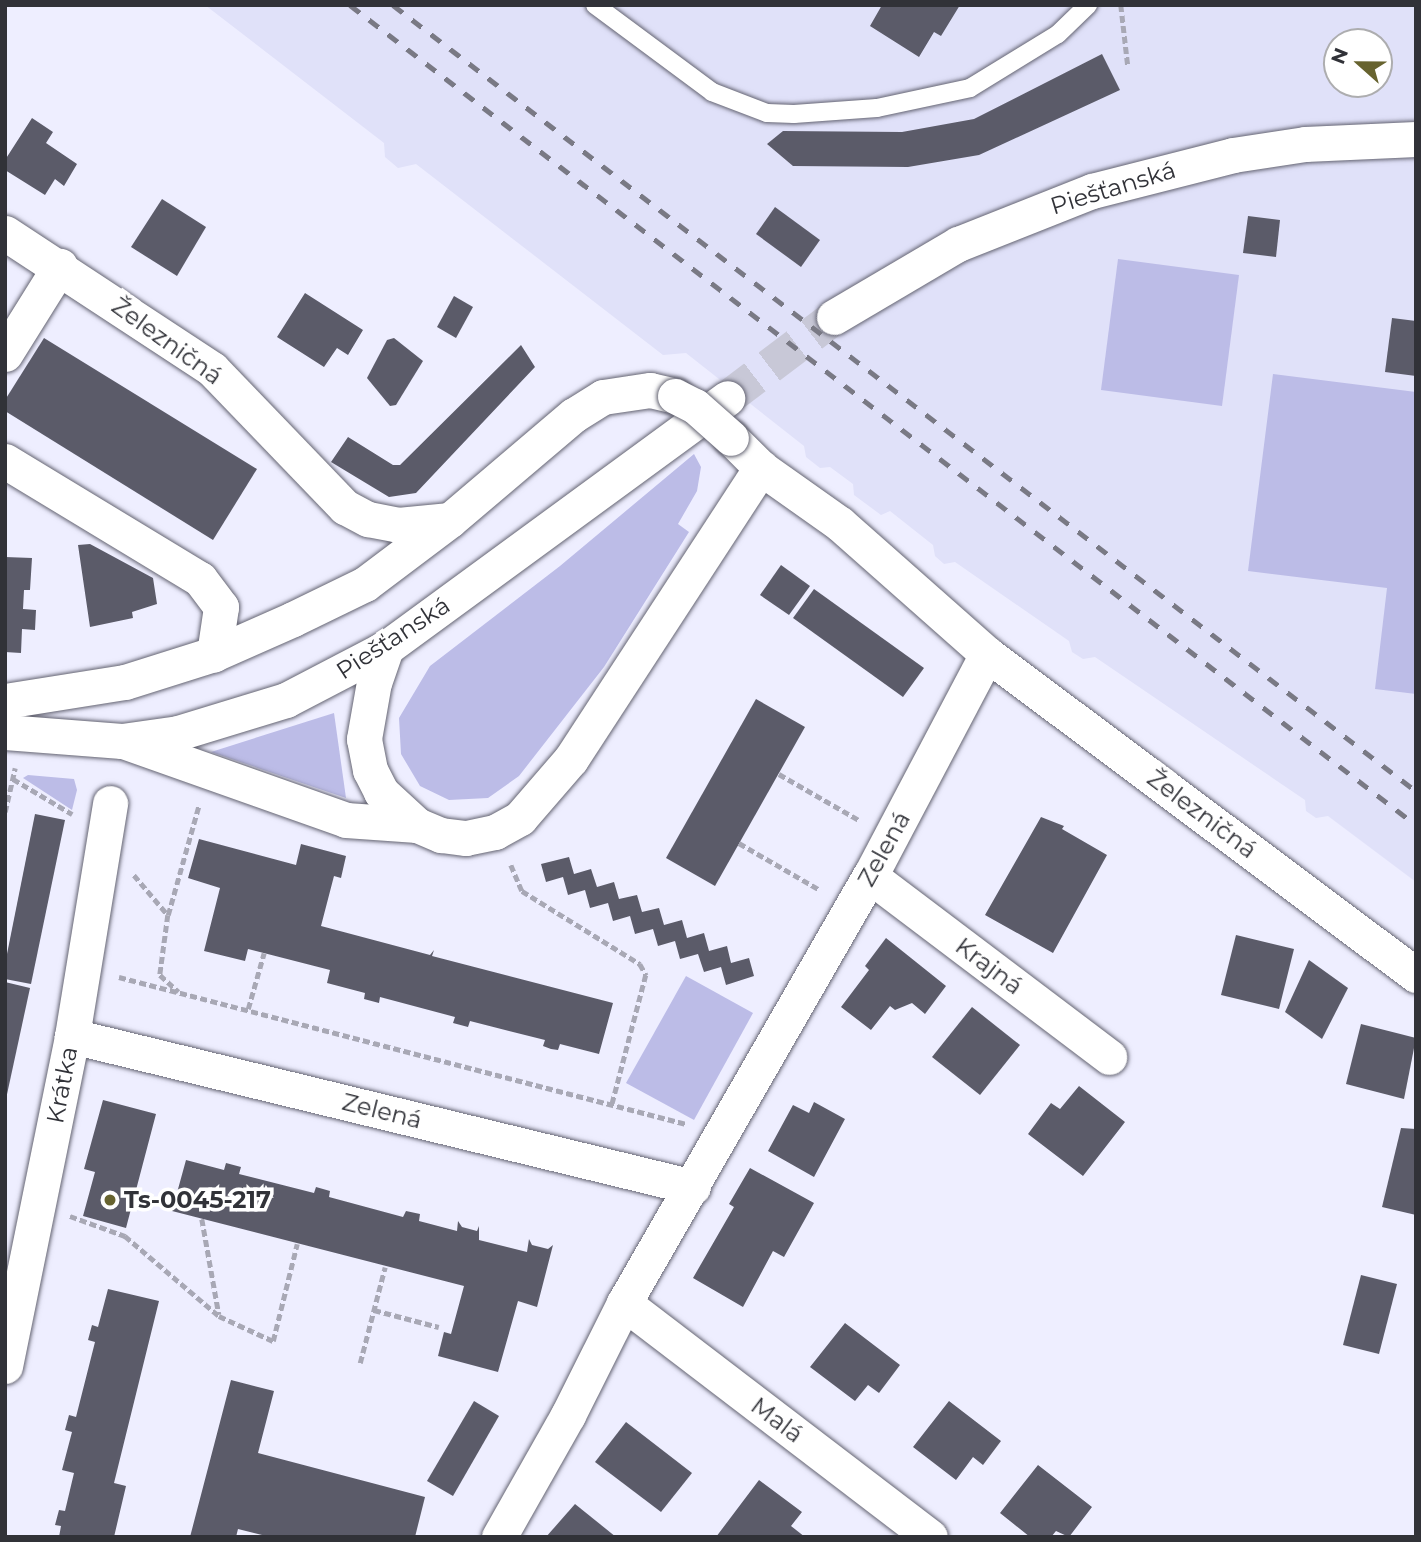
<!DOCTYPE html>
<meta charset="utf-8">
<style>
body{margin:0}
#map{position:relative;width:1421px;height:1542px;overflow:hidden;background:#eef;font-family:Montserrat,sans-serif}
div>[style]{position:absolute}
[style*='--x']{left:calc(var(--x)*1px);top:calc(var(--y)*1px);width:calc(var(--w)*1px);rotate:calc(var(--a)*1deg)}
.built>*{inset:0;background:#e0e1f9}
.green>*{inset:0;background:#bcbce7}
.building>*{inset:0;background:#5b5b69}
.minor-tunnel>*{height:35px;margin-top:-17.5px;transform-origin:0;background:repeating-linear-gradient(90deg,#c8c8d7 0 35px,transparent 0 53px)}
.path>*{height:4.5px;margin-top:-2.25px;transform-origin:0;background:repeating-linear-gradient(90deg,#a8a8b5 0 7px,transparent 0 10.5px)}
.roads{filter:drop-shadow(0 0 2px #646472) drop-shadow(0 0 2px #646472)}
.service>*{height:18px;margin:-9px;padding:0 9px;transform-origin:9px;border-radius:9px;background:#fff}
.minor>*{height:35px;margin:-17.5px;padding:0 17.5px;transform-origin:17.5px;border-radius:17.5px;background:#fff}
.rail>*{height:5px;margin-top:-2.5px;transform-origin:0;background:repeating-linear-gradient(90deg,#797984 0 12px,transparent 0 24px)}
.bridges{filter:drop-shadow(0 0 2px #646472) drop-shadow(0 0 2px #646472)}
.minor-bridge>*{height:35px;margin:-17.5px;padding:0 17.5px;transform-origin:17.5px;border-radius:17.5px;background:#fff}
.dots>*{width:19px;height:19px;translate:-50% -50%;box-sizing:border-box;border:4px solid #fff;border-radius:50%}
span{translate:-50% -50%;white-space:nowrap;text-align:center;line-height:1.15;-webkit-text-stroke:7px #fff;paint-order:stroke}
.street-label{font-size:24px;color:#313238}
.poi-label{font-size:24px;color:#313238;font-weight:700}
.left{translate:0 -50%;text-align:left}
.frame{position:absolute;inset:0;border:7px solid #313238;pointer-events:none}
.north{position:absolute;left:1323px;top:28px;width:70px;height:70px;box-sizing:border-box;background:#fff;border:2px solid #adadaf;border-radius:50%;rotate:291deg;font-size:19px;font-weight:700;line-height:28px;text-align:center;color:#313238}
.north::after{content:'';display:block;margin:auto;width:24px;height:32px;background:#67632f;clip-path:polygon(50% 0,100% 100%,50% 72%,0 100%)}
</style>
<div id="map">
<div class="built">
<div style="clip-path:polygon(evenodd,205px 5px,1416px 5px,1416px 882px,1328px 816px,1316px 818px,1306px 811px,1305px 800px,1095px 657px,1083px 659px,1072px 652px,1069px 641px,955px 562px,944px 564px,935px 556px,933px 545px,890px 511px,881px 515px,854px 495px,853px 484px,830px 467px,820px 468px,806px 457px,804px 446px,686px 353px,663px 355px,416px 164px,398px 168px,385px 157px,384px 143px,205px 5px,1337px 42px,1379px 42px,1379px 84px,1337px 84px,1337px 42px)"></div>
</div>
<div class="green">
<div style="clip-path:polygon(1118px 259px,1239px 275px,1222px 406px,1101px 390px)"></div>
<div style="clip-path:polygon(1273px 374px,1416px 392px,1416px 694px,1375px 689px,1387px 588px,1248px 571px)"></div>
<div style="clip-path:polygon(694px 454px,701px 467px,697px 491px,678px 524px,689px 532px,604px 667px,519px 776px,488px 798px,449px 800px,420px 786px,401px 754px,399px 718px,430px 666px,560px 566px)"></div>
<div style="clip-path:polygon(334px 713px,346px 798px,211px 752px)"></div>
<div style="clip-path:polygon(28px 775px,74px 779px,77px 790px,72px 810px,23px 778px)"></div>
<div style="clip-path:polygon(686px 976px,753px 1013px,694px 1120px,626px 1083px)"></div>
</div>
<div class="building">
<div style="clip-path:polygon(882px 5px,960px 5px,941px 36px,934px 32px,919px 57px,870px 26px)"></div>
<div style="clip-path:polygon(1102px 54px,1120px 90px,979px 155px,908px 167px,793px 166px,767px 144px,783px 131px,902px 132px,974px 119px)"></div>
<div style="clip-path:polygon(32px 118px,53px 132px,46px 143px,77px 164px,64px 186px,55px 179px,45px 195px,5px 170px,5px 160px)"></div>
<div style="clip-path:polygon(162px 199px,206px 227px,177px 276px,131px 247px)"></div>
<div style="clip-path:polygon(775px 207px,820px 240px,801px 267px,756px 234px)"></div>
<div style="clip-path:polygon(1248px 216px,1280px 220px,1276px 257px,1243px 253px)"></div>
<div style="clip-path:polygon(305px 293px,363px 330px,348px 355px,337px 348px,324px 367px,277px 337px)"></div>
<div style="clip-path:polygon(454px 296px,473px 307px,456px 338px,437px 327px)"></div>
<div style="clip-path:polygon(1392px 318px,1416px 321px,1416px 376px,1385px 372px)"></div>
<div style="clip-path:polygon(44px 338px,257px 469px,213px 540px,5px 411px,5px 400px)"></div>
<div style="clip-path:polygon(394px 338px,423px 361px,396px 405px,390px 406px,367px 378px,387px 340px)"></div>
<div style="clip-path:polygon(521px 345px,535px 367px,416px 493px,389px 497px,331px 462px,348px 437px,393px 465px,400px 465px)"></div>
<div style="clip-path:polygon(90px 544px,153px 578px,157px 604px,132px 612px,133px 618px,90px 627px,78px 545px)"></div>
<div style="clip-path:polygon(5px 557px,32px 558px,30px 590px,24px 590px,23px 609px,36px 610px,35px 630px,22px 629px,21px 653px,5px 652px)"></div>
<div style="clip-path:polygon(781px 565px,810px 586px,789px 615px,760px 595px)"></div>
<div style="clip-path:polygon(814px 589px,924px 668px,903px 697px,793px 618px)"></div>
<div style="clip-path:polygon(756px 699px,805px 727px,715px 886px,666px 858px)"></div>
<div style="clip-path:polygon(35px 814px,65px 820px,31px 984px,5px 979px,5px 964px)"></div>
<div style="clip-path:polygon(1041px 817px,1064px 826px,1062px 829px,1107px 855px,1053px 953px,985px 915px)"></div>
<div style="clip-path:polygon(199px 839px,296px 865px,301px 844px,346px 856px,341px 878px,334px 876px,321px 926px,430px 955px,434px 950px,432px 956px,613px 1003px,599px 1054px,560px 1044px,558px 1050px,551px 1049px,543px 1046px,545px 1040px,470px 1021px,468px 1027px,453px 1023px,455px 1017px,380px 997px,379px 1003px,364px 999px,365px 993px,327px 983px,330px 970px,248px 949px,245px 961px,204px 951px,220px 888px,188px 878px)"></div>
<div style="clip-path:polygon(569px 857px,574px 874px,591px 869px,597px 887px,614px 882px,619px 899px,637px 895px,642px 912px,659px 908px,664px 925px,682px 920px,687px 938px,704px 933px,709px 951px,727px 946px,731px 963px,749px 958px,754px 976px,726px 985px,721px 967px,704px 972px,698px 954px,680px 959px,675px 941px,658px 946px,653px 929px,635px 934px,630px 916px,613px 921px,608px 903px,590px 908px,585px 890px,568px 895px,563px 877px,546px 882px,541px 864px)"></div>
<div style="clip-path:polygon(1236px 935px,1294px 949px,1279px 1009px,1221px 995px)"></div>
<div style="clip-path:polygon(886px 938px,946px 986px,925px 1014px,912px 1003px,895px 1010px,890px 1006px,871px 1030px,841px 1007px,869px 970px,865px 966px)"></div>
<div style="clip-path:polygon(1309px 960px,1348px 988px,1322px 1039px,1285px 1012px)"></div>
<div style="clip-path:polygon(5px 982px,30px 988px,6px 1099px,5px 1099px)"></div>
<div style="clip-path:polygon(972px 1007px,1020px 1045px,980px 1095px,932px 1057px)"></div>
<div style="clip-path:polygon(1361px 1024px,1416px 1038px,1404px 1099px,1346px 1084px)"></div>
<div style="clip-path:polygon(1079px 1086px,1125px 1122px,1083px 1176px,1028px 1134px,1051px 1103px,1060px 1109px)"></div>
<div style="clip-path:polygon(103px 1100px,156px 1114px,126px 1228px,83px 1216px,95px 1172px,84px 1169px)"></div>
<div style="clip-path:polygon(814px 1102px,845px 1119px,814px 1177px,768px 1151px,793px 1105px,809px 1113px)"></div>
<div style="clip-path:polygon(1401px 1128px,1416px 1129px,1416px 1215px,1382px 1207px)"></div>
<div style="clip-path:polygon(186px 1160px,224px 1170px,226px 1163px,241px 1167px,239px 1174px,314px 1193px,316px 1187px,330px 1191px,329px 1197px,403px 1217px,406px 1211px,420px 1214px,419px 1221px,457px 1231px,458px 1221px,462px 1227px,477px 1231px,479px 1226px,479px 1240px,527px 1252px,529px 1239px,532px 1245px,548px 1249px,553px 1245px,537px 1307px,518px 1301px,498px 1372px,438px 1356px,444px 1332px,451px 1334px,464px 1286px,172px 1211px)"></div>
<div style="clip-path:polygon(750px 1168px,814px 1203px,784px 1257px,773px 1251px,743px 1307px,693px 1278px,734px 1207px,729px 1204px)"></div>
<div style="clip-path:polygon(1361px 1275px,1397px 1284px,1379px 1354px,1343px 1345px)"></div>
<div style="clip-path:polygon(108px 1289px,159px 1301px,114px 1483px,126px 1486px,114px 1537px,59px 1537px,61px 1526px,55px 1525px,59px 1510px,65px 1511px,74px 1473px,62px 1470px,72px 1432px,65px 1430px,69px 1415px,76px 1417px,95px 1342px,88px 1340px,92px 1325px,98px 1327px)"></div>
<div style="clip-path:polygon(845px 1323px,900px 1365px,879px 1393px,868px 1385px,855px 1401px,810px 1367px)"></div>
<div style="clip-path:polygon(231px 1380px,274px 1391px,258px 1453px,425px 1497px,415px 1537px,270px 1537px,238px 1529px,236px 1537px,190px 1537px)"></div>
<div style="clip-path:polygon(474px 1401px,499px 1416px,453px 1496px,427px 1481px)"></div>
<div style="clip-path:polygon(949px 1401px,1001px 1441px,983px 1465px,973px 1457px,956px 1480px,913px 1447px)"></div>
<div style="clip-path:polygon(626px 1422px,692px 1473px,661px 1512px,595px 1462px)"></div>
<div style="clip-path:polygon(1038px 1465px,1092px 1507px,1069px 1537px,1056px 1531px,1051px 1537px,1030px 1537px,1000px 1513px)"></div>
<div style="clip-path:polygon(759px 1480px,802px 1512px,791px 1526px,805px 1537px,716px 1537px)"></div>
<div style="clip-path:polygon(575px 1504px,616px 1537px,546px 1537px)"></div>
</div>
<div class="minor-tunnel">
<div style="--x:727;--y:398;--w:134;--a:-37.1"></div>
</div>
<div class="path">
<div style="--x:1121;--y:5;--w:61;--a:83.5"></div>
<div style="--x:779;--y:774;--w:92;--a:29.9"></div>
<div style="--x:13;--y:779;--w:69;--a:30.7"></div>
<div style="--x:5;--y:812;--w:45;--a:-77.2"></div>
<div style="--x:739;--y:843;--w:94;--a:30.1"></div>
<div style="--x:511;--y:865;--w:28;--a:67"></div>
<div style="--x:522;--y:891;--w:139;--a:31.7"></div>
<div style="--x:640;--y:964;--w:13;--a:61"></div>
<div style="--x:646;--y:975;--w:134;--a:104.7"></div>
<div style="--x:134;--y:875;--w:52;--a:49.6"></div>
<div style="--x:168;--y:915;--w:61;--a:97.6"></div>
<div style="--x:160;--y:975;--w:25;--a:42"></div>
<div style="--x:168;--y:915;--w:114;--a:-74.3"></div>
<div style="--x:119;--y:977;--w:586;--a:14.53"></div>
<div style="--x:248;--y:1009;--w:58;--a:-74.1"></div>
<div style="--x:70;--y:1216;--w:59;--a:20"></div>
<div style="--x:125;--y:1236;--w:123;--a:40.4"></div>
<div style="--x:219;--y:1316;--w:60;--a:24.8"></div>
<div style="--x:273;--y:1341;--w:100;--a:-76.1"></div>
<div style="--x:202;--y:1219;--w:97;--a:79.9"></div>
<div style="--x:374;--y:1310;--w:67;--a:14.7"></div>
<div style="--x:360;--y:1363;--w:99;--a:-75.4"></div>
</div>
<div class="roads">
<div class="service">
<div style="--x:595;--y:5;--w:146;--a:36.6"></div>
<div style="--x:712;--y:92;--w:59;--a:20.9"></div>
<div style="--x:767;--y:113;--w:27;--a:2"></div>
<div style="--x:794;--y:114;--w:83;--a:-4.1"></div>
<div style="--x:877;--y:108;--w:95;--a:-12.1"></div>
<div style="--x:970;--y:88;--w:103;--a:-31.5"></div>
<div style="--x:1058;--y:34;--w:42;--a:-44"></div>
</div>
<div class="minor">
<div style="--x:5;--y:233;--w:248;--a:33.3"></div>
<div style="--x:212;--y:369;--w:192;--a:46.1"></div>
<div style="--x:345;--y:507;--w:26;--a:28"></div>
<div style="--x:368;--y:519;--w:31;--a:11"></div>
<div style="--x:398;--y:525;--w:52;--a:-5.5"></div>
<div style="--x:834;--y:317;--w:144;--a:-30.5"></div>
<div style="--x:958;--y:244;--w:144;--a:-21.6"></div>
<div style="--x:1092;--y:191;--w:146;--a:-14.3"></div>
<div style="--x:1233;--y:155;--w:73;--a:-8.7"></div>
<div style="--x:1305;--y:144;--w:111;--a:-2.6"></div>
<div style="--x:5;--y:354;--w:104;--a:-58"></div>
<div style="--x:731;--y:438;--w:42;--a:45"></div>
<div style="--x:761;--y:468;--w:97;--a:35.3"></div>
<div style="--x:840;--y:524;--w:196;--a:41.5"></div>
<div style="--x:987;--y:654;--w:536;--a:36.81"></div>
<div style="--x:5;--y:461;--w:228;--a:31.2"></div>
<div style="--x:200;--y:579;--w:35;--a:53"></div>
<div style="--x:221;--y:607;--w:48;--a:98.5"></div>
<div style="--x:386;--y:648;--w:36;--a:109"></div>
<div style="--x:374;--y:682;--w:58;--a:100"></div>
<div style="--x:364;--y:739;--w:32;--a:79"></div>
<div style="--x:370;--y:770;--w:25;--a:63"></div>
<div style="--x:381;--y:792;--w:49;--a:42.5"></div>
<div style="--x:417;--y:825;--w:26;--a:23"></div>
<div style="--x:441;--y:835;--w:25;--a:7"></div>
<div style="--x:466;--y:838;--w:30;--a:-12"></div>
<div style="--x:495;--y:832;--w:29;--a:-29"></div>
<div style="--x:520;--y:818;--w:78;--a:-49.2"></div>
<div style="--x:571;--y:759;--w:348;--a:-56.9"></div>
<div style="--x:5;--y:701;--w:121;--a:-9"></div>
<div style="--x:125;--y:682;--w:93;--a:-17.5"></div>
<div style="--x:214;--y:654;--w:86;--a:-23.9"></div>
<div style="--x:293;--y:619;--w:80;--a:-25.9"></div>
<div style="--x:365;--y:584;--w:106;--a:-37"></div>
<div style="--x:450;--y:520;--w:162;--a:-40.3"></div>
<div style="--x:574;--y:415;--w:34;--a:-32"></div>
<div style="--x:603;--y:397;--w:48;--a:-8.5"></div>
<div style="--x:650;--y:390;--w:26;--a:13"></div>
<div style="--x:5;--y:732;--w:117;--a:4.4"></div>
<div style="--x:122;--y:741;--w:57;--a:-8.1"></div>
<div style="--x:178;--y:733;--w:113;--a:-17"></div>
<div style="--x:286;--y:700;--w:113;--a:-27.5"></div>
<div style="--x:386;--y:648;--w:423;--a:-36.2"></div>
<div style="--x:126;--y:742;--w:233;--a:19.5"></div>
<div style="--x:346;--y:820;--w:71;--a:4"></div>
<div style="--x:870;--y:876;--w:300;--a:37.1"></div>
<div style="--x:72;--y:1036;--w:639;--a:13.67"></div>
<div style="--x:624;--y:1303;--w:385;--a:37.4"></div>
<div style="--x:5;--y:1366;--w:337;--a:-78.5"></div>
<div style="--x:72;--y:1036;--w:236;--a:-80.7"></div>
<div style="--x:499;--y:1537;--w:140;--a:-60.5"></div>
<div style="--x:568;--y:1415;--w:125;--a:-63.4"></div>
<div style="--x:624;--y:1303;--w:493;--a:-60.1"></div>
<div style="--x:870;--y:876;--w:251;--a:-62.2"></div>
</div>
</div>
<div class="rail">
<div style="--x:350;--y:5;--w:1345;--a:37.57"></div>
<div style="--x:393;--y:5;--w:1290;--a:37.54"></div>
</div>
<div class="bridges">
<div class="minor-bridge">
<div style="--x:675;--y:396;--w:22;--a:27"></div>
<div style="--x:695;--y:406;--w:48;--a:41.6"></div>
</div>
</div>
<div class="dots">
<div style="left:110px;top:1200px;background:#67632f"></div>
</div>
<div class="street-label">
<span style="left:1113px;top:188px;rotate:-17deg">Piešťanská</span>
<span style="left:167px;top:341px;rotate:36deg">Železničná</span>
<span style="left:393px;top:638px;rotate:-33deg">Piešťanská</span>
<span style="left:1202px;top:814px;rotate:37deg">Železničná</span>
<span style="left:884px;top:849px;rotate:-61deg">Zelená</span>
<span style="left:989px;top:966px;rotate:37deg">Krajná</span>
<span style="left:62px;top:1085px;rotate:-79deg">Krátka</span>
<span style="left:382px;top:1111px;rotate:14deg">Zelená</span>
<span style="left:777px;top:1420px;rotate:37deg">Malá</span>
</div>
<div class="poi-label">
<span class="left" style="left:124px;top:1200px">Ts-0045-217</span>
</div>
<div class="frame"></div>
<div class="north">N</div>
</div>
